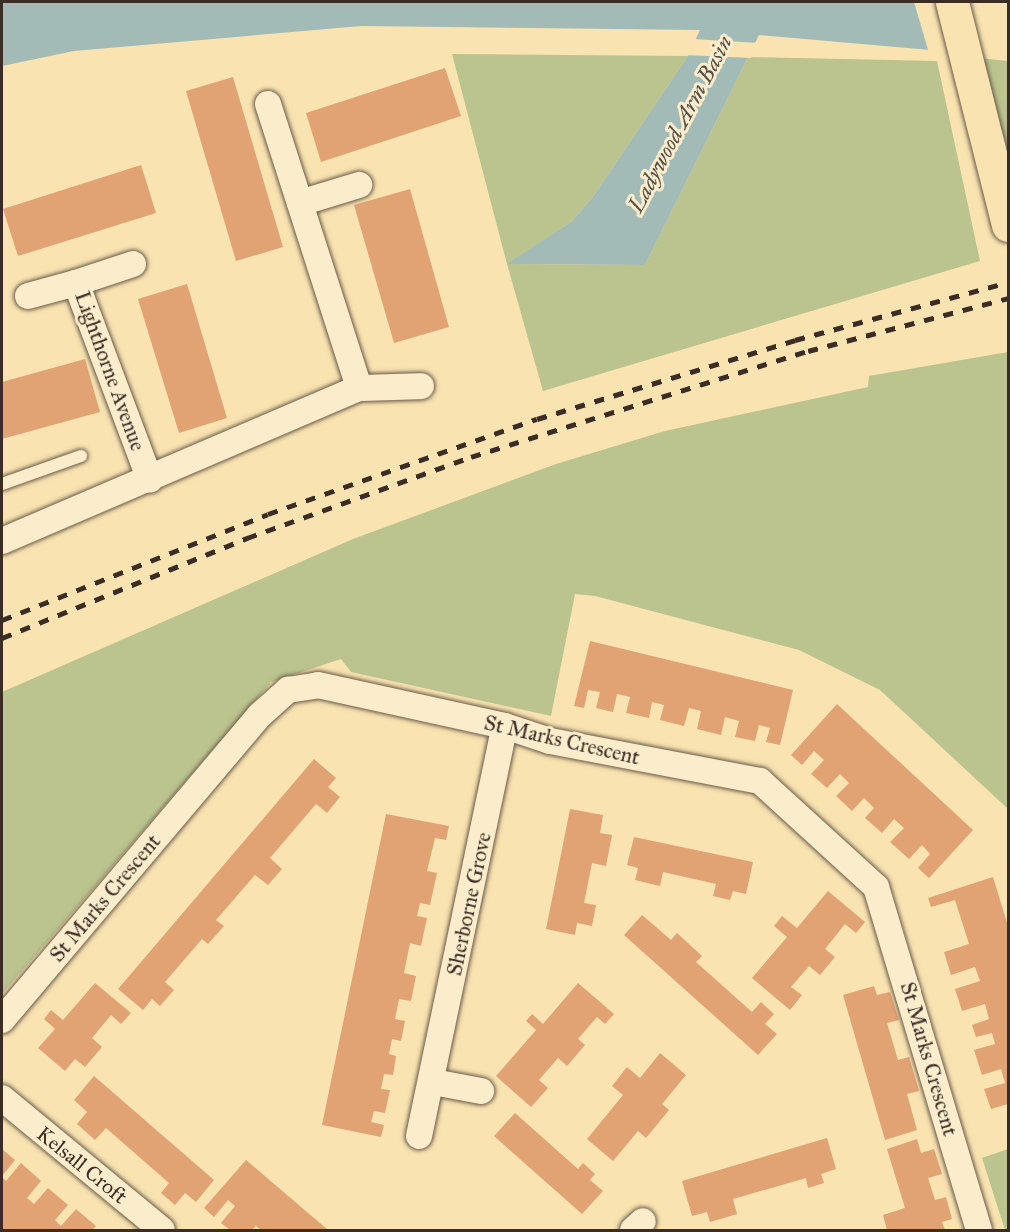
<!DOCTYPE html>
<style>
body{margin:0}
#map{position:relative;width:1010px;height:1232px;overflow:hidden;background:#f9e3b1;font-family:"IM FELL Great Primer",serif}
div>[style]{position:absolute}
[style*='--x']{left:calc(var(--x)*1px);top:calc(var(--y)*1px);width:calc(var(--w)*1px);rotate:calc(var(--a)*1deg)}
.green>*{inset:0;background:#bbc48e}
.water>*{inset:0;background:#a2bbb6}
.pier>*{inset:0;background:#f9e3b1}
.building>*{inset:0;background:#e2a374}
.roads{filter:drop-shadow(0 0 2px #6a5a49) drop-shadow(0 0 2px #6a5a49)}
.service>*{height:12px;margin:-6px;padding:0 6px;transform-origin:6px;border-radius:6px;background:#fbedcc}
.minor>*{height:26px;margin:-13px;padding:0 13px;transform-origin:13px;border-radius:13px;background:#fbedcc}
.trunk>*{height:33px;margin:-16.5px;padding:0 16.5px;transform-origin:16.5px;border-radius:16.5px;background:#f9e3b1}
.rail>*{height:4.5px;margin-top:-2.25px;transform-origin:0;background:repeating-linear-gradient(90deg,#3b2c26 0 10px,transparent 0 20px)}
span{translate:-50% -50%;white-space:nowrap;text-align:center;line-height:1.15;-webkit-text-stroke:6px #fbedcc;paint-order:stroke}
.street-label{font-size:21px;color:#3b2c26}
.water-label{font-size:22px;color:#55504a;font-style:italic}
.frame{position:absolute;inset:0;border:3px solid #3b2c26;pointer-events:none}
</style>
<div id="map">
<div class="green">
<div style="clip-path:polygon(970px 2px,1008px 2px,1008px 159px)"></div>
<div style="clip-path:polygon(452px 54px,688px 56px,592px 198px,571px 222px,509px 264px,645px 265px,748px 57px,937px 61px,980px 261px,543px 391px,507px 264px)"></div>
<div style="clip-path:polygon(1008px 352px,1008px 809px,880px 690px,799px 650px,595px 596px,575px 594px,551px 716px,351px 672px,341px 659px,271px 682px,2px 994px,2px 692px,353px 539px,556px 464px,665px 431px,868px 387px,869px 376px)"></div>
<div style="clip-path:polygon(1008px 1149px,1008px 1230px,1005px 1230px,982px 1158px)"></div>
</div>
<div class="water">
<div style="clip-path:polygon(2px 2px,1008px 2px,930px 50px,759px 35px,645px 265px,507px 264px,571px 222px,592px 198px,688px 56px,700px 30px,361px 26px,74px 51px,2px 66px)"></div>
</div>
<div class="pier">
<div style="clip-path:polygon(914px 2px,1008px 2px,1008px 61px,929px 53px)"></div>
<div style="clip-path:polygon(693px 39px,759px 43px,751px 58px,685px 55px)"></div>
</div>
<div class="building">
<div style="clip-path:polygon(445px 68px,461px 116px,321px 162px,306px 113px)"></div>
<div style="clip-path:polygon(233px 77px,283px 247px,236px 261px,186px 91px)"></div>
<div style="clip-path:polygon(141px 165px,156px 213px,18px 256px,3px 209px)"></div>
<div style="clip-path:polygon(410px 189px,449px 327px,394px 343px,354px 205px)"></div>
<div style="clip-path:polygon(187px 284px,227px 418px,179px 433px,138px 299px)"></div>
<div style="clip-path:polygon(85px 359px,100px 412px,2px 439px,2px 382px)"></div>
<div style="clip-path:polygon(590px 641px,793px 690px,780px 745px,766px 742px,770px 728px,759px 725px,755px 741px,735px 737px,739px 721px,725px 717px,721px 735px,697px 729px,701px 711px,689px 708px,684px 726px,660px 720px,664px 705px,652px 702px,649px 718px,626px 713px,630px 697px,617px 694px,613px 712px,596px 708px,600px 692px,588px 690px,584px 708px,574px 706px)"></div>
<div style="clip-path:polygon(837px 704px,973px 830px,929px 878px,918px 868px,930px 854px,922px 845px,909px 859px,890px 842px,904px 828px,894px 819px,882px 833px,865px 818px,874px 808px,864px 798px,852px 811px,836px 796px,849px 783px,840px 774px,827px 788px,811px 774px,824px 760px,814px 751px,802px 765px,791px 755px)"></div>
<div style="clip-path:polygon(314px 759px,336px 778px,328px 787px,340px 797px,327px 813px,316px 804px,270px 858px,282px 869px,268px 885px,255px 875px,216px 920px,224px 926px,208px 944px,202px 939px,165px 982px,174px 990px,160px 1006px,152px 999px,143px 1010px,118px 989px)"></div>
<div style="clip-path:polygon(570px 809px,603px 815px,600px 833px,612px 835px,606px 866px,592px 863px,584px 903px,596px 905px,592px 926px,577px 923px,575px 935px,546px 929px)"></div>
<div style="clip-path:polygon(386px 814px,449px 826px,446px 840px,435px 838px,427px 871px,437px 873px,430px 905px,420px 903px,417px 916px,427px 918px,421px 946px,410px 943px,404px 973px,416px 976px,411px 1001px,399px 999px,395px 1019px,405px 1021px,401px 1041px,392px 1039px,389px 1054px,396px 1056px,393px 1075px,384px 1074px,381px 1089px,390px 1090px,385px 1113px,374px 1111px,371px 1122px,384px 1125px,381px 1137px,322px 1125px)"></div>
<div style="clip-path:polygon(634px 837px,753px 862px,746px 894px,733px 891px,730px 900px,713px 896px,716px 884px,663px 872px,660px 886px,635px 880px,638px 868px,627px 865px)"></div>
<div style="clip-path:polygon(993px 877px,1008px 926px,1008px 1104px,991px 1109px,984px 1089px,1005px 1083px,1001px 1069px,982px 1075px,974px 1050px,995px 1044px,992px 1033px,976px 1037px,972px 1025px,989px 1019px,985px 1004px,962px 1011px,955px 989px,980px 981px,975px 967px,951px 975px,944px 952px,969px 944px,955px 900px,931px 907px,928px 898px)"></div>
<div style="clip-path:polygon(828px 891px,865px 922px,856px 933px,845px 924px,825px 949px,835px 957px,820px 975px,809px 966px,791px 987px,802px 995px,790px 1010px,752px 978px,787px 937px,774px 926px,782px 916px,797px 928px)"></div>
<div style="clip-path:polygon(642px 915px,671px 940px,677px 933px,702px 956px,696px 962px,752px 1012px,761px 1002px,774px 1014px,765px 1024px,777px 1034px,758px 1055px,624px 935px)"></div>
<div style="clip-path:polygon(95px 983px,131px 1013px,121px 1024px,111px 1015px,92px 1038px,102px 1047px,85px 1067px,75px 1059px,65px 1071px,38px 1048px,55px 1029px,44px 1019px,51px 1010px,63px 1020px)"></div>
<div style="clip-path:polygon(578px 983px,614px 1014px,605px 1024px,597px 1017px,578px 1039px,585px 1045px,567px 1066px,558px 1058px,539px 1080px,548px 1088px,531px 1107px,496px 1076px,536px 1030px,526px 1021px,532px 1014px,543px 1024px)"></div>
<div style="clip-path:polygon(874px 986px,877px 995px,890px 992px,899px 1020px,887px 1023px,898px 1060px,909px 1057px,919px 1091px,907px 1094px,917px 1130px,885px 1140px,843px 995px)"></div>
<div style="clip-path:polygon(660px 1053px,686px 1075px,662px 1104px,669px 1110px,646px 1138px,638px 1131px,613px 1161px,587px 1139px,623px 1095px,612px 1086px,627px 1067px,640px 1078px)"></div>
<div style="clip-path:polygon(94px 1076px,214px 1180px,196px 1202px,185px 1193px,175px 1205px,161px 1193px,169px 1183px,106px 1128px,95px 1140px,77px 1124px,87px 1112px,74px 1100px)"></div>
<div style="clip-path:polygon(515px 1113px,578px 1169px,583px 1163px,595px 1174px,590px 1180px,603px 1191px,582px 1214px,494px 1136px)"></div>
<div style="clip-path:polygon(827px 1138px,836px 1169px,821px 1174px,824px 1183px,808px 1188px,806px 1178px,733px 1199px,737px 1214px,710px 1222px,707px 1212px,692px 1216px,682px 1181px)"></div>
<div style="clip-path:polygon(917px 1139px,921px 1153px,934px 1149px,942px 1174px,928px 1178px,935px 1200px,946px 1197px,952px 1219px,942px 1222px,945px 1230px,887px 1230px,883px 1215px,905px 1208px,887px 1149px)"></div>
<div style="clip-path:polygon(2px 1149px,15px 1160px,2px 1176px)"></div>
<div style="clip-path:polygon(246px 1160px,328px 1230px,261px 1230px,256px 1226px,252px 1230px,230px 1230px,221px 1223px,235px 1206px,228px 1200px,214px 1217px,204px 1208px)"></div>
<div style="clip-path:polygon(21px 1163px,41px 1181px,27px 1198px,34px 1204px,48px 1188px,68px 1205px,55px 1220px,61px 1226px,76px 1209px,96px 1226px,92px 1230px,2px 1230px,2px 1177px,6px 1181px)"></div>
</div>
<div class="roads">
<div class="service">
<div style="--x:2;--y:484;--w:84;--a:-19.5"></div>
</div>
<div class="minor">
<div style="--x:268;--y:104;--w:298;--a:72.2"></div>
<div style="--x:300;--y:203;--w:62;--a:-17"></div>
<div style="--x:133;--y:264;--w:60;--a:161.6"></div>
<div style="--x:76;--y:283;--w:210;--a:69.4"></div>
<div style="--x:28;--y:296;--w:50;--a:-15.2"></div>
<div style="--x:2;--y:541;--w:388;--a:-23.2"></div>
<div style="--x:359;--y:388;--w:62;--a:-1.8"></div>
<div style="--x:2;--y:1020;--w:399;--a:-49.8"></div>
<div style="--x:260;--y:715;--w:38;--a:-42"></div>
<div style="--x:288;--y:690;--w:30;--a:-9"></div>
<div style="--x:318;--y:685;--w:191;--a:12.4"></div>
<div style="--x:505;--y:726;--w:47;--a:18.4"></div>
<div style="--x:550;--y:741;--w:214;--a:10.8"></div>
<div style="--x:760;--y:781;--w:157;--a:42.4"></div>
<div style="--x:876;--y:887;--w:358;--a:73.3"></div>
<div style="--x:433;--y:1082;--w:49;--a:10.6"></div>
<div style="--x:2;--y:1098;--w:207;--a:39.5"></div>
<div style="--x:419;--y:1136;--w:419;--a:-78.2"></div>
<div style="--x:633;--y:1230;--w:13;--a:-42"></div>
</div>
<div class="trunk">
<div style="--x:952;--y:2;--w:230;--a:75.9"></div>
</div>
</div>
<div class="rail">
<div style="--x:2;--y:620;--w:286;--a:-21.7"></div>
<div style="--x:268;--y:514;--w:285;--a:-19.5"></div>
<div style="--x:537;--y:419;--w:270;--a:-17"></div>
<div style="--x:795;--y:340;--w:221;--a:-15.2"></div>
<div style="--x:2;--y:638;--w:265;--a:-22.2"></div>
<div style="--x:247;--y:538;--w:238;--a:-19.9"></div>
<div style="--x:471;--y:457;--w:353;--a:-17.5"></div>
<div style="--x:808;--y:351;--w:207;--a:-14.8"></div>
</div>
<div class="street-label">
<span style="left:110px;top:371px;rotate:70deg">Lighthorne Avenue</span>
<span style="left:562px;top:740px;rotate:13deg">St Marks Crescent</span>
<span style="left:105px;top:898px;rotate:-50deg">St Marks Crescent</span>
<span style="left:469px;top:904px;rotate:-78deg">Sherborne Grove</span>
<span style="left:929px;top:1059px;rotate:74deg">St Marks Crescent</span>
<span style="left:82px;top:1165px;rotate:39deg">Kelsall Croft</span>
</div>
<div class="water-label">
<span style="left:680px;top:124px;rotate:-62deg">Ladywood Arm Basin</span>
</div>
<div class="frame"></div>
</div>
